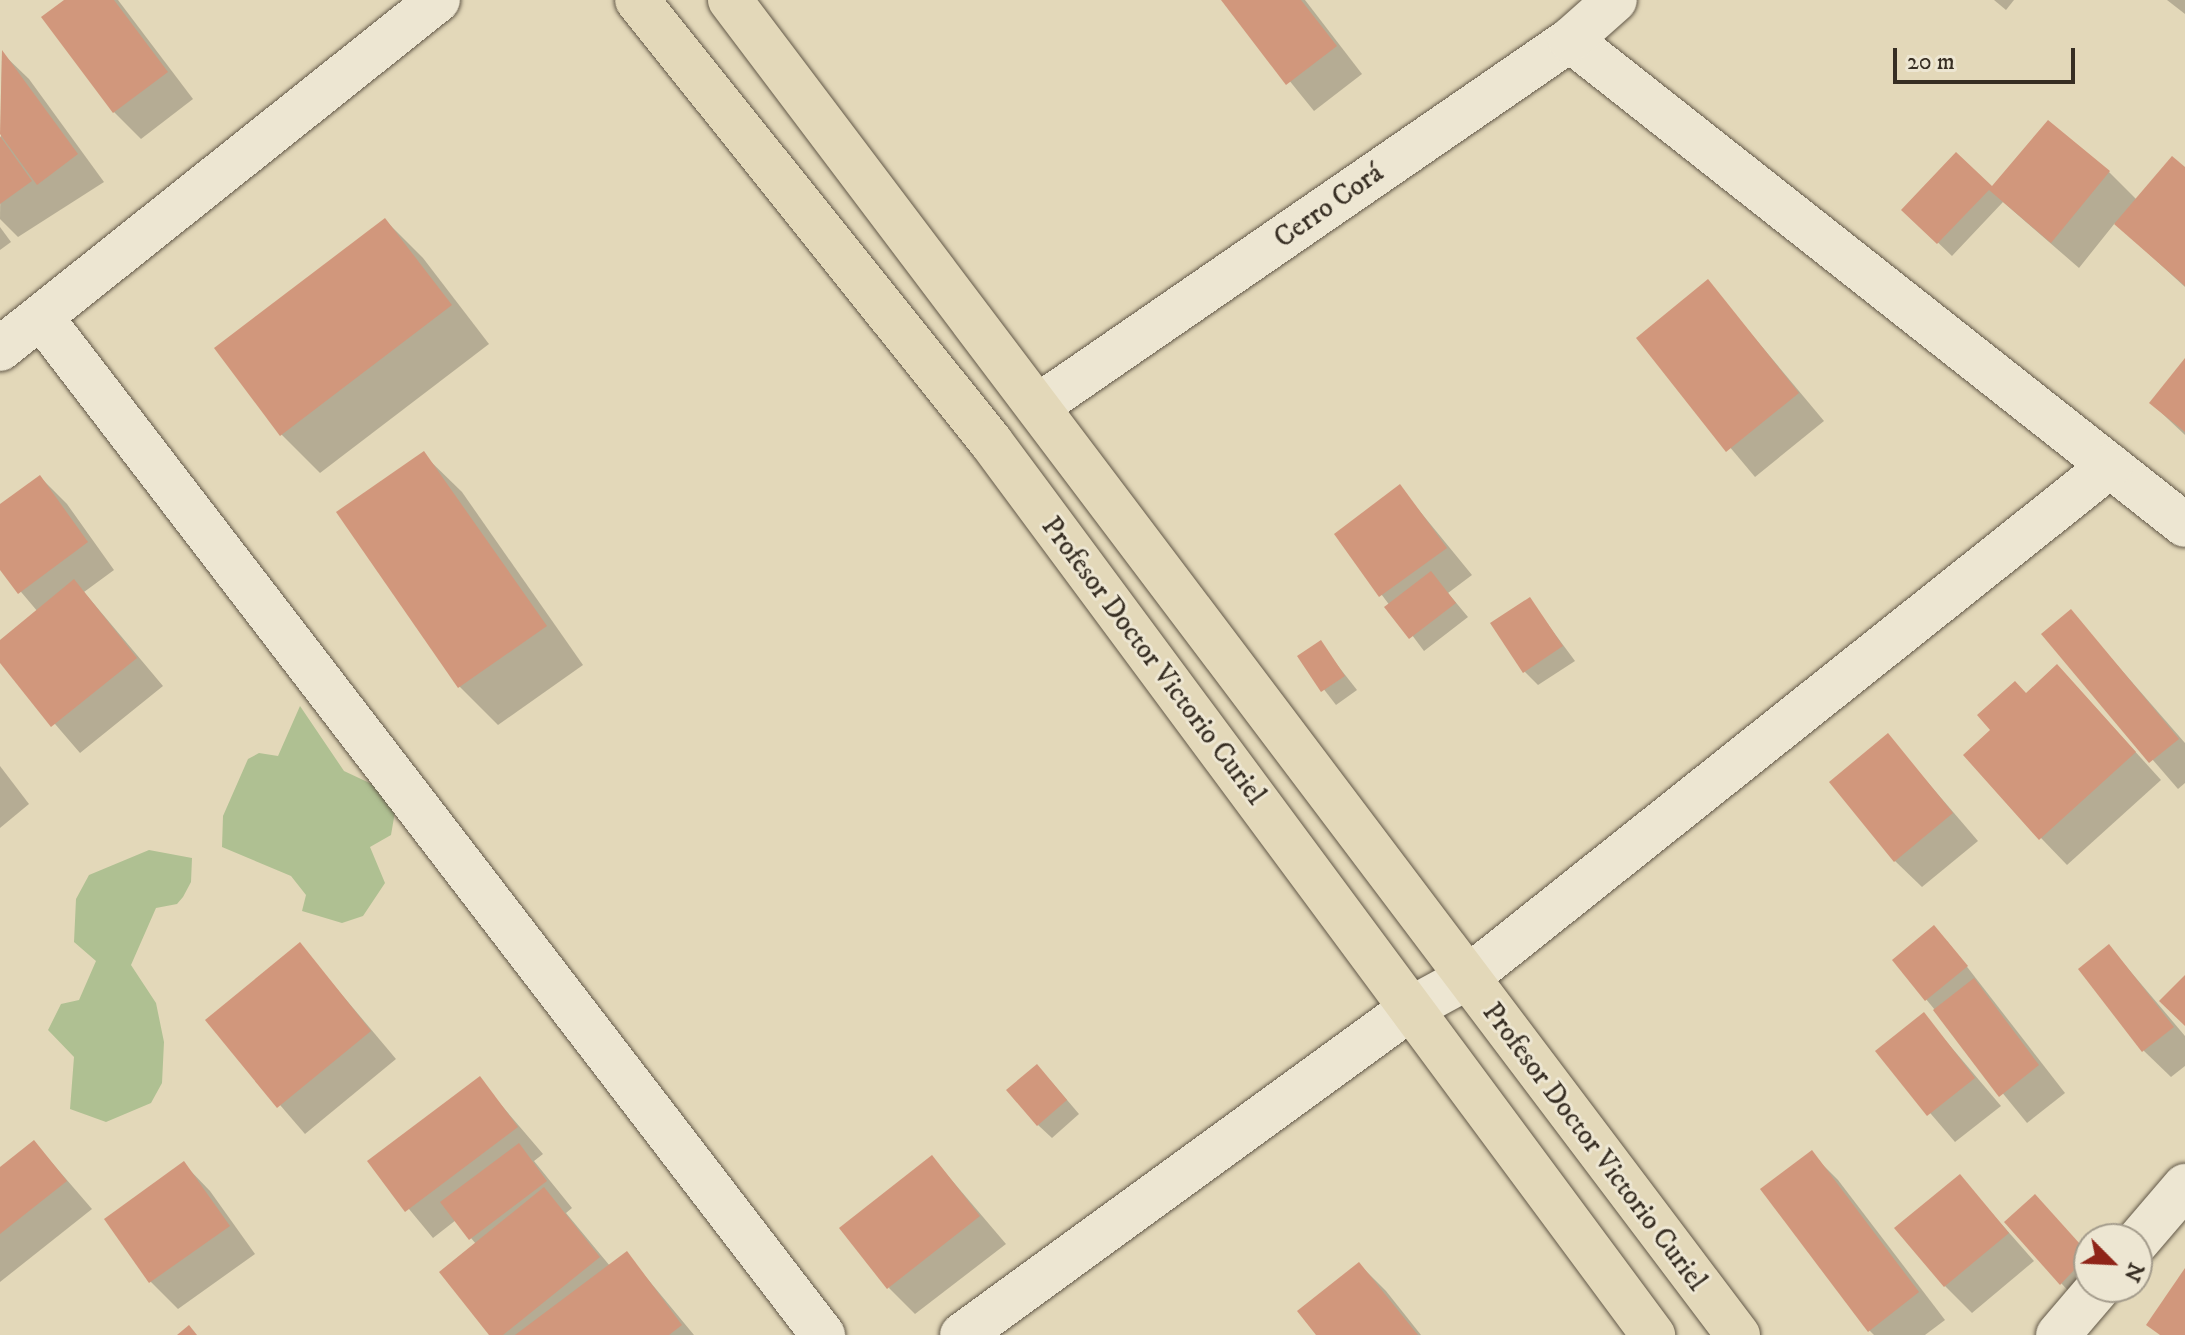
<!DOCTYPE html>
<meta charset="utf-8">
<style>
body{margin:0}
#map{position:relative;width:2185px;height:1335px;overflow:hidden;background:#e3d8b9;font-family:"IM FELL DW Pica",serif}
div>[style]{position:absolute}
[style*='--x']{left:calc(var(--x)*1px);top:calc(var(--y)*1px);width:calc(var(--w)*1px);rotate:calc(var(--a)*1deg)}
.green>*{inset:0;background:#afc092}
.shadow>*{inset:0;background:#0003}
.building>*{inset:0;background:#d1977c}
.roads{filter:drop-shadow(0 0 2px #625848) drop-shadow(0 0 2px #625848)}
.minor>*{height:44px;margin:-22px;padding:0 22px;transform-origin:22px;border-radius:22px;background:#ede6d2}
.major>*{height:44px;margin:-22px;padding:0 22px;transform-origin:22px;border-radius:22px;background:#e3d8b9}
span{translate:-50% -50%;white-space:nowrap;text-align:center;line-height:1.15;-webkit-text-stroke:6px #ede6d2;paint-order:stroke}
.street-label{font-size:28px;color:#372e23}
.north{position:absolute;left:2073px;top:1223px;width:80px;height:80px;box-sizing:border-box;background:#ede6d2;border:2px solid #a49c8c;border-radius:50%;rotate:114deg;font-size:22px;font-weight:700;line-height:32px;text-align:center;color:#372e23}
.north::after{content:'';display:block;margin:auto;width:28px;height:36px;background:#8f2418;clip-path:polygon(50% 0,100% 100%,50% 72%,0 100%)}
.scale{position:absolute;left:1893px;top:48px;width:182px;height:36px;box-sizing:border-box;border:4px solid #372e23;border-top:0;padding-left:10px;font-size:24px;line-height:28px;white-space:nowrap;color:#372e23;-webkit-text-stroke:6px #ede6d2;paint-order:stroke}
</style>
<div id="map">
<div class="green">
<div style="clip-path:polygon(300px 706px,344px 771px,376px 786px,396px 806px,391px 835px,370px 847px,385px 883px,363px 916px,342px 923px,302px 911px,306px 895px,291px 876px,222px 847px,223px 816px,248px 759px,259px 753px,278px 756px)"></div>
<div style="clip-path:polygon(149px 850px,192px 858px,191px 882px,183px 897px,177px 904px,156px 908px,131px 965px,156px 1003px,164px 1042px,162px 1083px,151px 1103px,106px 1122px,70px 1109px,74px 1057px,48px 1030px,61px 1004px,79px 1000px,96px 961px,74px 942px,76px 899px,89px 875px)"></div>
</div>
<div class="shadow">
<div style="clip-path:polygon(67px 0,118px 0,193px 99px,141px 139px,114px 112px,44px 18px)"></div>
<div style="clip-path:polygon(1224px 0,1305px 0,1362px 74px,1314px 111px)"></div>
<div style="clip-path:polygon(1994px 0,2014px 0,2006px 10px)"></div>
<div style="clip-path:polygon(2167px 0,2185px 0,2185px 14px)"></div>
<div style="clip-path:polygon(2px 53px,29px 79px,104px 182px,18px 237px,0 219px)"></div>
<div style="clip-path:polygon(1956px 155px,1993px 190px,2109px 172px,2137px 200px,2185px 170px,2185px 287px,2115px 223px,2079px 268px,2003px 202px,1952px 256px,1904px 210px)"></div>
<div style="clip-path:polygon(385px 220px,423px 258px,489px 344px,320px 473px,282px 435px,217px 348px)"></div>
<div style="clip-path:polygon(0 227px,11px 242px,0 250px)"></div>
<div style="clip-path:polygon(1708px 282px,1824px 421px,1755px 477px,1639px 339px)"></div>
<div style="clip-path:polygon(2185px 361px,2185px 435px,2151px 403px)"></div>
<div style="clip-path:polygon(423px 454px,462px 492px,583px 665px,498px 725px,460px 687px,339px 513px)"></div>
<div style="clip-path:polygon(40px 477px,67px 504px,114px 570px,84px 592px,163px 686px,80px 753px,0 660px,0 643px,38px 612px,0 567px,0 507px)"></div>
<div style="clip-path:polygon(1400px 487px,1472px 575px,1448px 593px,1468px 617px,1424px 651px,1336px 534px)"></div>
<div style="clip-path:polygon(1529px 599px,1575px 661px,1538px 685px,1525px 672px)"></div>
<div style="clip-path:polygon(2071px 612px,2185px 743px,2185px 783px,2178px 789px,2044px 634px)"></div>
<div style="clip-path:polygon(1320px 643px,1357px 690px,1336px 705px,1299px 657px)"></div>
<div style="clip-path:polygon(2083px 694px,2161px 780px,2067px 865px,2041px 838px,1993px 730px,2027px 695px)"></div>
<div style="clip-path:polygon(1888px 736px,1978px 841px,1922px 887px,1895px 861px)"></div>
<div style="clip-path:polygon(0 766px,29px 804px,0 828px)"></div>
<div style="clip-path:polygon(1947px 941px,2065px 1093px,2027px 1123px,1895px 961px)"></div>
<div style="clip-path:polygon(300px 945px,396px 1059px,305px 1134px,207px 1020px)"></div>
<div style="clip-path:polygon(2109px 946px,2185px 1036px,2185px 1066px,2171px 1077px,2144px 1051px)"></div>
<div style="clip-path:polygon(1924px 1015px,2001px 1106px,1955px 1142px,1877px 1051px)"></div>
<div style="clip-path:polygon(479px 1079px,543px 1154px,534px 1161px,572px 1208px,566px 1213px,610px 1266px,627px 1254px,694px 1335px,492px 1335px,476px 1244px,456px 1220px,433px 1238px,370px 1162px)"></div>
<div style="clip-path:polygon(1050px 1080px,1079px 1114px,1052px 1138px,1038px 1125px)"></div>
<div style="clip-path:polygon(34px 1142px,92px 1209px,0 1282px,0 1170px)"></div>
<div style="clip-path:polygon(1811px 1153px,1838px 1180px,1945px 1320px,1925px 1335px,1874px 1335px,1869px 1330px)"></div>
<div style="clip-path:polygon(932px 1157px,1006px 1244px,915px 1314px,889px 1288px)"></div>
<div style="clip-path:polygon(184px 1164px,210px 1191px,255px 1254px,178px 1309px,151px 1282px,107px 1219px)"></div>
<div style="clip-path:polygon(1960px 1177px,2034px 1261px,1972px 1313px,1945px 1286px)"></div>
<div style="clip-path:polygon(2048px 1210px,2089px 1256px,2089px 1284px,2074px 1297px,2061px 1283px)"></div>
<div style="clip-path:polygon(1359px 1264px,1386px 1291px,1421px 1335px,1319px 1335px)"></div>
</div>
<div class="building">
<div style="clip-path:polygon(64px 0,114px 0,168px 72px,113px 113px,41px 17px)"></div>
<div style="clip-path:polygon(1221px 0,1301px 0,1337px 46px,1286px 85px)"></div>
<div style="clip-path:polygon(2px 50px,78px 154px,37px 185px,0 134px)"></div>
<div style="clip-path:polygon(2048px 120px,2110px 171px,2051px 243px,1989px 190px,1937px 244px,1901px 210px,1956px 152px,1992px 186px)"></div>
<div style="clip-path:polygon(0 136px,32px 181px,0 204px)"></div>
<div style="clip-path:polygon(2172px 156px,2185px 167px,2185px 286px,2114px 224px)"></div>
<div style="clip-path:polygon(385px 218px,452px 305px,280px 436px,214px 348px)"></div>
<div style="clip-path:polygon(1708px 279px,1799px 393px,1726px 452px,1636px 338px)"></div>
<div style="clip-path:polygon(2185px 358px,2185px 432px,2149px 403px)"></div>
<div style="clip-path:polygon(424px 451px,547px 626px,458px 688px,336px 512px)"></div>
<div style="clip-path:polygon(40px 475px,88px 542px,18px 594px,0 570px,0 504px)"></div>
<div style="clip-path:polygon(1400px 484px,1447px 548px,1379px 597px,1334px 534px)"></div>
<div style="clip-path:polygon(1431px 571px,1456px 603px,1409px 639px,1384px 607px)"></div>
<div style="clip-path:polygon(74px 579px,137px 658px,51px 727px,0 663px,0 640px)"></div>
<div style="clip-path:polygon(1530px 597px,1563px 646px,1523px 673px,1490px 623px)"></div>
<div style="clip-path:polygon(2071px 609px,2179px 739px,2149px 763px,2041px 634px)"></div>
<div style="clip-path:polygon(1321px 640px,1345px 676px,1321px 692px,1297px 656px)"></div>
<div style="clip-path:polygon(2057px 664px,2136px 752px,2039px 840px,1963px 755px,1990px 730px,1977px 715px,2015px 681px,2026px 693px)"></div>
<div style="clip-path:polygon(1888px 733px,1953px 813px,1894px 862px,1829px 782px)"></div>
<div style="clip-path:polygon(1934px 925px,1968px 966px,1925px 1001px,1892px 960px)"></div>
<div style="clip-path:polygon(300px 942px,371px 1031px,277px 1108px,205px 1020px)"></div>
<div style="clip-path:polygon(2109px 944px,2174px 1027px,2142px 1052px,2078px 969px)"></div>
<div style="clip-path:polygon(2185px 975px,2185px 1026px,2159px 1001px)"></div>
<div style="clip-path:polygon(1974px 978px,2039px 1065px,1999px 1097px,1933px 1010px)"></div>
<div style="clip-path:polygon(1924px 1012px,1975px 1078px,1927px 1116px,1875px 1051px)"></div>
<div style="clip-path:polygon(1037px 1064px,1067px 1100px,1037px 1126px,1006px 1090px)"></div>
<div style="clip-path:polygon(480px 1076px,518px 1127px,405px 1212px,367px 1161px)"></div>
<div style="clip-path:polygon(34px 1140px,67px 1181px,0 1234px,0 1167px)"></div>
<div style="clip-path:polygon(519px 1143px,547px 1181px,469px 1240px,440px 1202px)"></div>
<div style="clip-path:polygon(1812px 1150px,1919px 1292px,1868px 1332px,1760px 1189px)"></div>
<div style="clip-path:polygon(932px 1155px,980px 1216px,887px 1289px,839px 1228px)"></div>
<div style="clip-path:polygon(184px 1161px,230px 1226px,149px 1283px,104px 1219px)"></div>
<div style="clip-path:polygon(1960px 1174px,2009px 1233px,1944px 1287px,1894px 1228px)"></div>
<div style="clip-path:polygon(544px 1187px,600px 1257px,503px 1335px,489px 1335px,439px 1272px)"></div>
<div style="clip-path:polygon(2035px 1194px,2089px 1254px,2060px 1285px,2004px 1222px)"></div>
<div style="clip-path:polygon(627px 1251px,682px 1325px,669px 1335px,515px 1335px)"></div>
<div style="clip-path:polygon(1359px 1262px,1418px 1335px,1316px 1335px,1297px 1311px)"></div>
<div style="clip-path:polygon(2185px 1268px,2185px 1335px,2160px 1335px,2146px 1325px)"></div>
<div style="clip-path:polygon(189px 1325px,197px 1335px,177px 1335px)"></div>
</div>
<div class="roads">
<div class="minor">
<div style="--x:1570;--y:40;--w:783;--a:38.26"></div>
<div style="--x:41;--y:317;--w:1284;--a:52.47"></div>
<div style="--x:0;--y:349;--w:560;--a:-38.55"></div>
<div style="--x:1038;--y:406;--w:646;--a:-34.53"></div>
<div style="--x:1570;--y:40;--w:60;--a:-41.6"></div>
<div style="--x:2137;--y:1242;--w:74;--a:-49.4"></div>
<div style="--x:962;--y:1335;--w:554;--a:-36.04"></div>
<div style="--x:1410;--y:1009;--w:65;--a:-28.5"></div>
<div style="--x:1467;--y:978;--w:822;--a:-38.53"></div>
<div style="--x:2058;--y:1335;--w:63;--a:-49.5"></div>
</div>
<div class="major">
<div style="--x:637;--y:0;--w:566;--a:51.31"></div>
<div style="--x:991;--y:442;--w:1112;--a:53.45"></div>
<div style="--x:730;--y:0;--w:1673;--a:52.95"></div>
</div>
</div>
<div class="street-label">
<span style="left:1329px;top:206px;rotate:-35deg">Cerro Corá</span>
<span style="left:1153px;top:661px;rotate:53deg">Profesor Doctor Victorio Curiel</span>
<span style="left:1594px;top:1147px;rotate:53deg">Profesor Doctor Victorio Curiel</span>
</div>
<div class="north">N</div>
<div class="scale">20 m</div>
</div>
